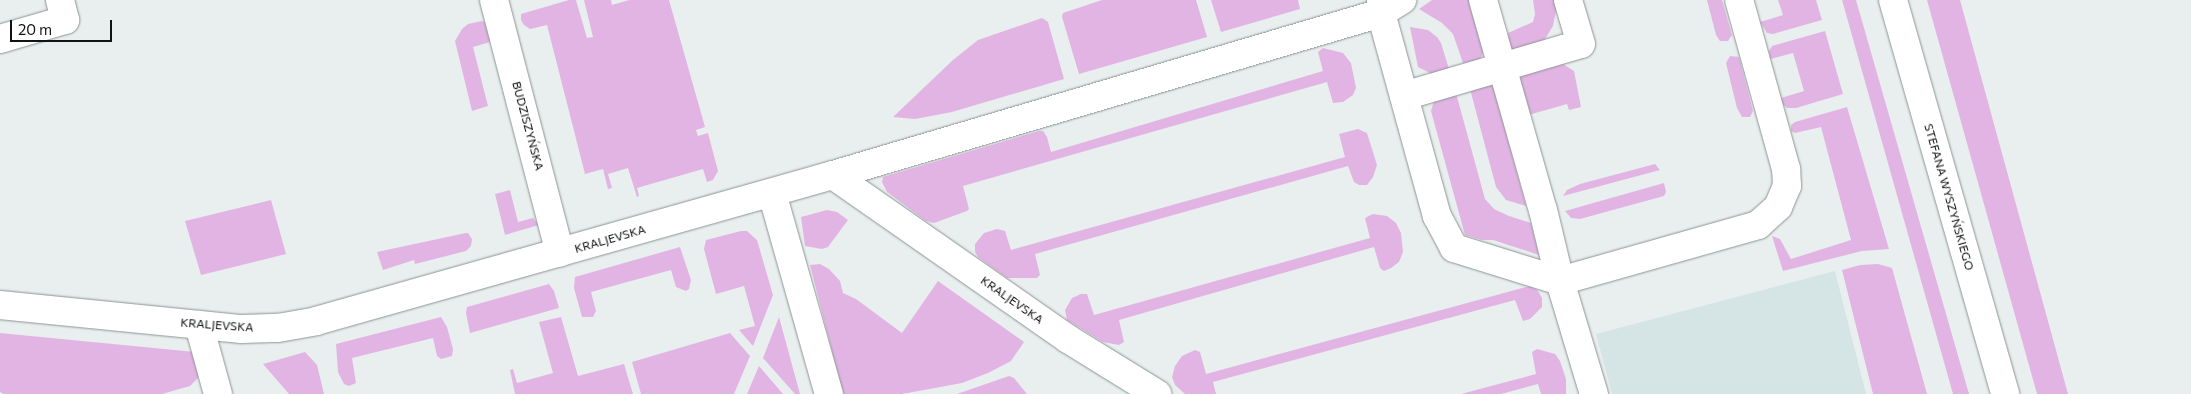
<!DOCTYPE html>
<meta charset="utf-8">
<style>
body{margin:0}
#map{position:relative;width:2191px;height:394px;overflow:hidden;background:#e9efef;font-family:Commissioner,sans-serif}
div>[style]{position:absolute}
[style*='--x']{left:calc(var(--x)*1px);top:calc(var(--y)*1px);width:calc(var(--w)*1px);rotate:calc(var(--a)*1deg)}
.built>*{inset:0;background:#d5e4e5}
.green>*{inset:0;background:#e2b4e4}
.roads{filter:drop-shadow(0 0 1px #8d9393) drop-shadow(0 0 1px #8d9393)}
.minor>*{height:28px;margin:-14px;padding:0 14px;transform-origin:14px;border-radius:14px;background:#fff}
span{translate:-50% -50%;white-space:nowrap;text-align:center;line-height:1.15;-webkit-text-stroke:4px #fff;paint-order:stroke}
.street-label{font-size:12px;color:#111313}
.scale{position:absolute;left:10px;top:20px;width:102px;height:22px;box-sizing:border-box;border:2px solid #111313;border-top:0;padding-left:6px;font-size:15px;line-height:18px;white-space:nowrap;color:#111313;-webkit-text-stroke:4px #fff;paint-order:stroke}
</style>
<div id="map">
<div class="built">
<div style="clip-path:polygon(1835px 271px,1866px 394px,1612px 394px,1596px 334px)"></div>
</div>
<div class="green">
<div style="clip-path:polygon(569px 0,576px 0,587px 38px,593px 37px,584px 0,611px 0,612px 5px,629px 0,669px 0,705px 127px,696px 130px,698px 136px,708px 133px,718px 171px,713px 180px,707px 182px,703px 169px,637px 188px,639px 196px,637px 197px,628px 168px,608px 174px,612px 188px,608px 189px,603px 169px,585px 174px,547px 25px,530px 29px,524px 25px,521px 20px,521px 14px)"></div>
<div style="clip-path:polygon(1102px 0,1196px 0,1207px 37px,1079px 74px,1062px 17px,1063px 13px)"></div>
<div style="clip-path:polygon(1211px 0,1298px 0,1300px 9px,1221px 32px)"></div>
<div style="clip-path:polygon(1432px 0,1470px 0,1484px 52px,1479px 61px,1463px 63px,1453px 34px,1442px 23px,1419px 9px)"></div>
<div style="clip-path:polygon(1533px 0,1555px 0,1557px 6px,1553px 26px,1545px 39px,1531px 47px,1510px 51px,1508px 33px,1533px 22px,1535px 14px)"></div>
<div style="clip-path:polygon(1707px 0,1722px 0,1732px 35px,1728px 41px,1720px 41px,1716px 35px)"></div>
<div style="clip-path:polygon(1778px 0,1816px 0,1822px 20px,1773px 34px,1767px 33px,1760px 22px,1783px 15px)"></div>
<div style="clip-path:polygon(1842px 0,1856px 0,1969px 394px,1953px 394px)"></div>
<div style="clip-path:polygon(1927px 0,1960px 0,2068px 394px,2037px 394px)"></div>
<div style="clip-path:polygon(1042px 18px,1048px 22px,1064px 79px,952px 112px,915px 119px,893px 117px,953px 60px,978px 40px)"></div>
<div style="clip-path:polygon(482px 21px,487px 23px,494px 37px,490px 42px,473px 47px,488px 106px,472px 111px,455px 41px,462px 29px,468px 24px)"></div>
<div style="clip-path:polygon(1410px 27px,1428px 30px,1437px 37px,1441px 43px,1449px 69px,1432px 74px,1418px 67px)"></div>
<div style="clip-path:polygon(1825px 31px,1843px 94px,1796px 108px,1787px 108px,1782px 104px,1781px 98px,1804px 91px,1793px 53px,1770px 59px,1769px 51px,1772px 46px)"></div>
<div style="clip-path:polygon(1323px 48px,1343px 53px,1351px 63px,1356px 88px,1353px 95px,1343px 102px,1333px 103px,1327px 82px,963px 186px,969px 209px,967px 211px,934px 223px,926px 221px,887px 192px,882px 182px,883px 177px,1039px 131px,1043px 131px,1047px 137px,1051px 152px,1323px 71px,1318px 52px)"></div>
<div style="clip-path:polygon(1730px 56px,1739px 57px,1753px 111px,1750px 117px,1742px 117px,1737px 108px,1726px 63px)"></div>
<div style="clip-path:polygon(1563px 64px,1574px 71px,1581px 107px,1569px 110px,1567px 104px,1532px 114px,1521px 114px,1512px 77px)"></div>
<div style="clip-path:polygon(1493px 84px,1526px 206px,1506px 200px,1496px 187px,1470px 89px)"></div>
<div style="clip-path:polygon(1456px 93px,1485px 199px,1494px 209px,1509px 216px,1531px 223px,1539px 255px,1493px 240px,1482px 240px,1465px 235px,1431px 111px,1434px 101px)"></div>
<div style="clip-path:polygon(1847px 107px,1889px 249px,1862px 251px,1783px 271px,1772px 236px,1780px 239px,1791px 259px,1851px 240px,1821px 127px,1795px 133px,1791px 131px,1791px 125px,1795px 122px)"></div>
<div style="clip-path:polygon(1358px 129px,1367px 133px,1377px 165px,1373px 177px,1367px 185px,1359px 185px,1354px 182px,1348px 166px,1035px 254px,1040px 275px,1037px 278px,1007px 278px,978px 257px,975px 252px,975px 244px,984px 233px,997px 229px,1005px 231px,1011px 250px,1345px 157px,1339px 134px)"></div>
<div style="clip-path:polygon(1655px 164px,1660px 170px,1563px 196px,1567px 190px,1580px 184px)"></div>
<div style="clip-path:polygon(1664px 183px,1666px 192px,1664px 196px,1580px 219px,1571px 218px,1565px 211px)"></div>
<div style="clip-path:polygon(510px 190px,518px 222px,533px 218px,539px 225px,505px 235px,495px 194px)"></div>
<div style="clip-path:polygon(271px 200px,286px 254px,201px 275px,185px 221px)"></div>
<div style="clip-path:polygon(827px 210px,837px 212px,848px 220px,828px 247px,822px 249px,805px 246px,801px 217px)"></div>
<div style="clip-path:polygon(1373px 214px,1387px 216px,1396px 223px,1401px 233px,1403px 252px,1399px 262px,1391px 268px,1384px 271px,1380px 268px,1374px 247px,1119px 320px,1124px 342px,1119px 345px,1103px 342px,1067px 320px,1065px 310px,1072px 298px,1081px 294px,1087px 294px,1094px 315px,1370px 238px,1365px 218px)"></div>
<div style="clip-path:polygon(741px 231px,747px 231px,757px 240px,773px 295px,753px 346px,739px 330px,755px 326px,744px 286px,716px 294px,704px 249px,706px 240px)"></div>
<div style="clip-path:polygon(466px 233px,468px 233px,472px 239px,471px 246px,466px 251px,415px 264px,414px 260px,383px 270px,377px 252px)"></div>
<div style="clip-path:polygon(680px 247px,691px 280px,689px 289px,686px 291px,676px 287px,671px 270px,591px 292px,596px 311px,593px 317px,582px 317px,574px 288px,575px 277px)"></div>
<div style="clip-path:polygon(820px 264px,829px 269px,840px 281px,843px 293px,856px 299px,902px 333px,938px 281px,1024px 342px,1011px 361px,988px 373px,962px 383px,902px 394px,843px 394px,810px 265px)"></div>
<div style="clip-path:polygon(1878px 264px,1892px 268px,1927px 394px,1873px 394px,1842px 270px,1860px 265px)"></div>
<div style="clip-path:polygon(549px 284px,554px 291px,559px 308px,470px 333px,466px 313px,467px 307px)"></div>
<div style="clip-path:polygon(1530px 286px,1538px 291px,1542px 298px,1542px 307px,1530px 319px,1523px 321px,1515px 300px,1213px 382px,1216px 394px,1185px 394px,1175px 385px,1172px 377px,1175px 366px,1182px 356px,1195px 350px,1200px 352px,1206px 374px)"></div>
<div style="clip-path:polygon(441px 317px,447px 327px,453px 349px,452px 356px,441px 359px,437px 356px,433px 338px,352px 358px,356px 383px,349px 386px,344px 384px,338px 372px,336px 344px)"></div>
<div style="clip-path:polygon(561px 317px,578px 376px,624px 364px,633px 394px,515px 394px,510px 370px,513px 369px,517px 383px,553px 373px,539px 322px)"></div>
<div style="clip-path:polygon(779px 317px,800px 394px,795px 394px,763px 358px)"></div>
<div style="clip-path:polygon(0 333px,195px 352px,202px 374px,190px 386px,162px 394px,4px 394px,0 392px)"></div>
<div style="clip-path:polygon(730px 333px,750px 356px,734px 394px,641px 394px,632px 362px)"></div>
<div style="clip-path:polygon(1537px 349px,1555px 354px,1560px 361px,1566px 379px,1566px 394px,1541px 394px,1538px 384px,1501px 394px,1461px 394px,1536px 374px,1532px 352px)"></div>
<div style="clip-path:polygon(305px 352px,317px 365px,324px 394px,289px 394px,263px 364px)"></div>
<div style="clip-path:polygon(759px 366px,783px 394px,747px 394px)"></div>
<div style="clip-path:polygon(1009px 376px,1014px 378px,1027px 394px,957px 394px)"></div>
</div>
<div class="roads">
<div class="minor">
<div style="--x:494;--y:0;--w:261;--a:75.4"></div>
<div style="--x:1381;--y:0;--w:13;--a:90"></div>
<div style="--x:1381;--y:13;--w:211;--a:74.6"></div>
<div style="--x:1437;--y:216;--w:36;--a:62"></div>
<div style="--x:1454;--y:248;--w:111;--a:17.3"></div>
<div style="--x:1560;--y:281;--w:118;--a:73.3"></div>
<div style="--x:1483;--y:0;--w:218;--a:74.1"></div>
<div style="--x:1543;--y:210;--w:73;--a:76.5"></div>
<div style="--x:1560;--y:281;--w:206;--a:-15.8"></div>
<div style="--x:1758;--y:225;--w:27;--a:-42"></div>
<div style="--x:1778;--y:207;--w:23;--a:-67"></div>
<div style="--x:1787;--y:186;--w:17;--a:-93"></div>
<div style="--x:1786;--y:169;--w:175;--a:-105.5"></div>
<div style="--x:1893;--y:0;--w:410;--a:74.1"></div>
<div style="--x:0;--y:39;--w:68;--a:-16.3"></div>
<div style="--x:65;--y:20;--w:21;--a:-104"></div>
<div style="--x:1404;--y:96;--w:184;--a:-16.4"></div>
<div style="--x:1581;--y:44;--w:46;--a:-106.5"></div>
<div style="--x:833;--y:175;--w:571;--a:-16.47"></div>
<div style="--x:1381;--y:13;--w:25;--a:-32"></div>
<div style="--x:772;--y:193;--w:209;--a:74.2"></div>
<div style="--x:0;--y:305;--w:243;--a:5.7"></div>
<div style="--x:242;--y:329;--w:36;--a:-2"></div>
<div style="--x:278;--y:328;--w:39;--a:-10"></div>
<div style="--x:316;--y:321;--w:537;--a:-15.77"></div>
<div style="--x:833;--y:175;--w:287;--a:34.9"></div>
<div style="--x:1068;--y:339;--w:105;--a:31.7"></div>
<div style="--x:199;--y:325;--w:72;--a:74.6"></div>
</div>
</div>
<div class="street-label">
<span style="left:528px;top:126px;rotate:75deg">BUDZISZYŃSKA</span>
<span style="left:1949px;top:197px;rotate:74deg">STEFANA WYSZYŃSKIEGO</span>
<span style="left:610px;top:239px;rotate:-16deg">KRALJEVSKA</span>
<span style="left:1012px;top:300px;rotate:35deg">KRALJEVSKA</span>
<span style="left:217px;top:325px;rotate:4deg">KRALJEVSKA</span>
</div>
<div class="scale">20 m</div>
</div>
